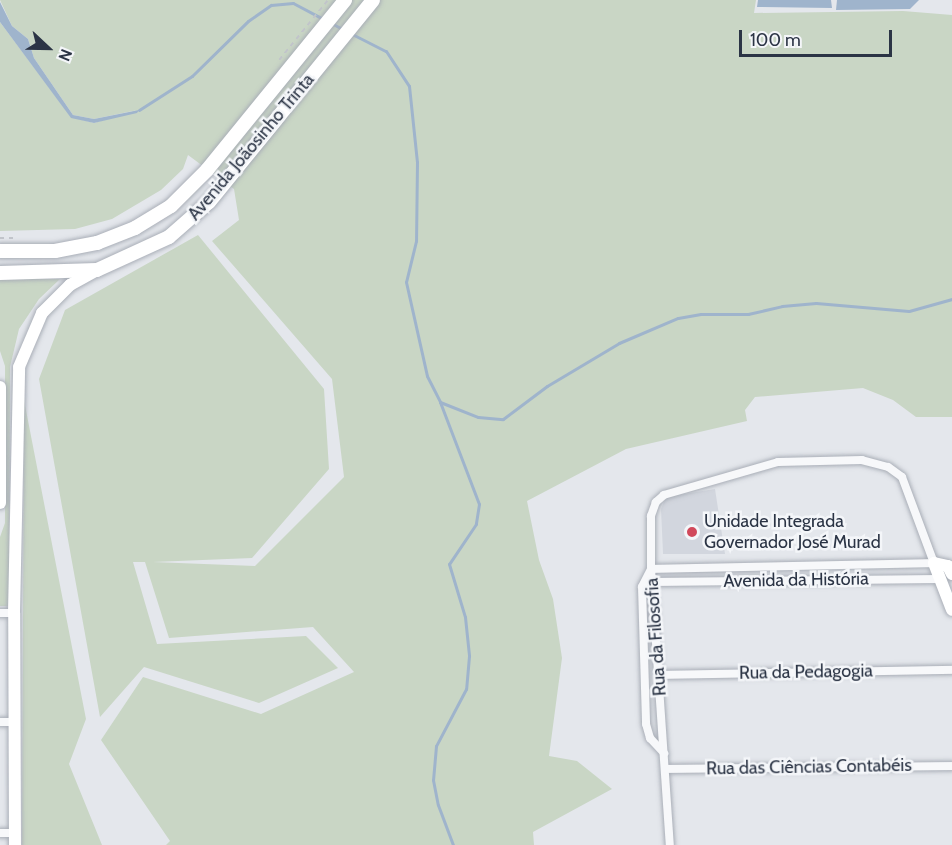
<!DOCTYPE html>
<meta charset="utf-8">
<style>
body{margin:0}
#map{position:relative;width:952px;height:845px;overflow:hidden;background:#e4e7ec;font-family:Cabin,sans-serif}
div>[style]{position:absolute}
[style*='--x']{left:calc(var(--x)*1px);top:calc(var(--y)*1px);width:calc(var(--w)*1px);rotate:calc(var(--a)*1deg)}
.built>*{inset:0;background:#d2d6de}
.green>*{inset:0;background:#c9d6c5}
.water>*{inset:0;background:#9fb4cc}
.stream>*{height:3px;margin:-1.5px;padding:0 1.5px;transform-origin:1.5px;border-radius:1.5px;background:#9fb4cc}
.path>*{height:1.5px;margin-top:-0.75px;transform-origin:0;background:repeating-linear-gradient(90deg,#c2c5cb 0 4.5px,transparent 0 9px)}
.roads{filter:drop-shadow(0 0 2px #a9aeb7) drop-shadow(0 0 2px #a9aeb7)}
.street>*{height:8px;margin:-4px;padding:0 4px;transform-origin:4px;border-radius:4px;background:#f7f8fa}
.secondary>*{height:12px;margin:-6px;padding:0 6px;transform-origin:6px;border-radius:6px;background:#fff}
.primary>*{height:14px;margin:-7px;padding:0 7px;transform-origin:7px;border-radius:7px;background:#fff}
.dots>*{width:16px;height:16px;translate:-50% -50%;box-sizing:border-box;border:3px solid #f4f6f9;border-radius:50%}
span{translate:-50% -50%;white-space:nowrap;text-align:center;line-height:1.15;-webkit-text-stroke:5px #f4f6f9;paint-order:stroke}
.street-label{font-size:18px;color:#2b3445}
.poi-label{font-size:18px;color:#2b3445}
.left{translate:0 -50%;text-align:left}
.north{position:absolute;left:18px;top:18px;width:60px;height:60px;-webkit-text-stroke:4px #f4f6f9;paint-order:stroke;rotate:112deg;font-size:16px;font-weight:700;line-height:24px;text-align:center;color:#2b3445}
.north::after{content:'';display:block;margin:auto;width:21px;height:27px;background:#2b3445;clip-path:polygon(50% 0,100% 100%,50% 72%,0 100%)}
.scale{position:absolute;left:739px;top:30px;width:153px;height:27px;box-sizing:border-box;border:3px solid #2b3445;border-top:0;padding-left:8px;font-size:18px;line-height:21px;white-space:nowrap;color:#2b3445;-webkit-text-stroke:4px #f4f6f9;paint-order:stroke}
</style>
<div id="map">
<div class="built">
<div style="clip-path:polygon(715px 489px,725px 554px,663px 554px,661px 509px,666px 497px)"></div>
</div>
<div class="green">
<div style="clip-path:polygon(0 0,756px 0,754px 13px,903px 11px,952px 15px,952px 417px,916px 417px,893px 400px,863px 388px,755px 397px,745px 410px,747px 421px,626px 449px,527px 501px,539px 560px,553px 599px,562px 658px,549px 756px,577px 761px,612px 789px,533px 832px,534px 845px,166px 845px,170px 841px,101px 740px,143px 677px,261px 714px,354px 672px,313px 627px,169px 638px,145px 562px,133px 562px,157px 644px,306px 636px,338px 668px,259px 703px,144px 667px,100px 717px,39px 379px,65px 310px,198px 235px,324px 389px,329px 469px,252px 558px,153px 562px,255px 566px,344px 477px,332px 379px,212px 241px,239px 220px,234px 189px,188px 155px,183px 169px,161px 190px,112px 219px,75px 229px,0 231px,0 22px,71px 117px,94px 123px,138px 110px,94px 119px,73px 115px,34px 58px,28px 39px,12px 26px)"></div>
<div style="clip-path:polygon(0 279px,60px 279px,39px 299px,19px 329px,10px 367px,9px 606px,0 606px,0 537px,5px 523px,5px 366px,0 351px)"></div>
<div style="clip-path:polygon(24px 400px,86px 719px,69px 764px,102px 845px,22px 845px)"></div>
</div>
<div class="water">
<div style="clip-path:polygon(758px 0,831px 0,832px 8px,757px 7px)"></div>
<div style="clip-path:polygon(837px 0,919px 0,910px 9px,836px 10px)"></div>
<div style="clip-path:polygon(0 2px,12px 26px,28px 39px,34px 58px,73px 115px,94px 119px,139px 110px,137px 113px,94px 123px,71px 118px,0 22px)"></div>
</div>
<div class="stream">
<div style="--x:331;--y:23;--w:15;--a:28"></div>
<div style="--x:352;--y:34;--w:38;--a:27"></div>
<div style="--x:386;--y:51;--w:42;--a:56.7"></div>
<div style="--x:409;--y:86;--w:76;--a:84"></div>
<div style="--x:417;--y:162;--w:79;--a:90.7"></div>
<div style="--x:416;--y:241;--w:42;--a:103.7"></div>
<div style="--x:406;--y:282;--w:96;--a:77.4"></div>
<div style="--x:427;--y:376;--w:29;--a:63"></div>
<div style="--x:440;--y:402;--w:41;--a:21.5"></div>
<div style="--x:478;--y:417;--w:25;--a:5"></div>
<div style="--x:503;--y:419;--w:55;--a:-36.9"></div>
<div style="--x:547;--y:386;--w:84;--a:-30.8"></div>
<div style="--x:619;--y:343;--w:64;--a:-23"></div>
<div style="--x:678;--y:318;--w:23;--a:-10"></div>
<div style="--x:701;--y:314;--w:47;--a:0"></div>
<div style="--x:748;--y:314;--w:35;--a:-13"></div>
<div style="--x:782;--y:306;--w:34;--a:-5"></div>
<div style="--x:816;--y:303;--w:93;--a:4.9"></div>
<div style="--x:909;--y:311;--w:45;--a:-15.6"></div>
<div style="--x:139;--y:110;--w:63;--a:-32.7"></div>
<div style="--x:192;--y:76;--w:78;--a:-44.5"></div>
<div style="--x:248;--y:21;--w:28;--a:-35"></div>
<div style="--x:271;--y:5;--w:22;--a:-5"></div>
<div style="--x:293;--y:3;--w:36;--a:28"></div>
<div style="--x:440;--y:402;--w:109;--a:69.1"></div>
<div style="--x:479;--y:504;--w:20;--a:99"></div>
<div style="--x:476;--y:524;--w:48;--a:124"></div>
<div style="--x:449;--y:564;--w:55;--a:73.2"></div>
<div style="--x:465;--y:617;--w:39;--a:84"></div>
<div style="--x:469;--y:656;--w:33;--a:95"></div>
<div style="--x:466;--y:689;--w:64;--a:117.8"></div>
<div style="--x:436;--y:746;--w:34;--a:95"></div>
<div style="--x:433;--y:780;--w:25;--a:79"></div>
<div style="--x:438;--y:805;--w:43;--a:69.4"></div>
</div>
<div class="path">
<div style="--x:279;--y:60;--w:77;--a:-50.8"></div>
<div style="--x:0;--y:238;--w:14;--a:0"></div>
</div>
<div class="roads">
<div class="street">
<div style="--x:651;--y:569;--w:283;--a:-1.2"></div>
<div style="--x:934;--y:563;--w:92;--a:-110.4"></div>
<div style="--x:902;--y:477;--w:17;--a:-144"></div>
<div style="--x:888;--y:467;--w:27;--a:-165"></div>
<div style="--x:862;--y:460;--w:84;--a:178.6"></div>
<div style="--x:778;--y:462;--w:119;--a:163.9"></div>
<div style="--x:664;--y:495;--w:11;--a:139"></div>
<div style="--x:656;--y:502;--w:15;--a:110"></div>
<div style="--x:651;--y:516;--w:53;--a:90"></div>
<div style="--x:651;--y:569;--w:277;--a:86.1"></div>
<div style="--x:651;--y:569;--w:20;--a:117"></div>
<div style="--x:642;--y:587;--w:137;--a:88.3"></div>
<div style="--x:646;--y:724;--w:15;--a:74"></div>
<div style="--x:650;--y:738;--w:21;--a:47"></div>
<div style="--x:652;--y:582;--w:287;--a:-0.6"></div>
<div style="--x:0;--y:613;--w:14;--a:0"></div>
<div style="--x:660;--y:675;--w:292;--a:-1"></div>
<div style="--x:0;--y:722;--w:14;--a:0"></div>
<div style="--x:665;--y:769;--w:287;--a:-0.6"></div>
<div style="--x:0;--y:833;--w:15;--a:0"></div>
</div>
<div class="secondary">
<div style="--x:0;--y:387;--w:116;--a:90"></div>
<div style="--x:952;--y:574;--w:9;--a:-117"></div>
<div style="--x:948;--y:566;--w:14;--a:-168"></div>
<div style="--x:934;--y:563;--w:50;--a:69"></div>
<div style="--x:15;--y:845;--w:232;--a:-90.2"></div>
<div style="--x:14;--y:613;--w:246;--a:-88.8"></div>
<div style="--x:19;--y:367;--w:59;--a:-66.9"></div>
<div style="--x:42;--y:313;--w:40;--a:-45"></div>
<div style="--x:70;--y:285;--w:31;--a:-29"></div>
</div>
<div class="primary">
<div style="--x:0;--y:251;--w:55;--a:0"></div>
<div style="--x:55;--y:251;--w:43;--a:-10.8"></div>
<div style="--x:97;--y:243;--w:41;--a:-21.5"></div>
<div style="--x:135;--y:228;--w:42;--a:-31.4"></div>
<div style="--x:171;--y:206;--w:51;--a:-45"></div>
<div style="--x:207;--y:170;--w:219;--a:-50.9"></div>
<div style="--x:0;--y:273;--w:97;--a:-1.8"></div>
<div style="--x:97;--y:270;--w:79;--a:-24.6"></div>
<div style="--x:169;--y:237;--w:53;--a:-41.2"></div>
<div style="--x:209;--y:202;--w:260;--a:-50.9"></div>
</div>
</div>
<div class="dots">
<div style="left:692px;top:532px;background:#d1495b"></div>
</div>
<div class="street-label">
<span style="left:251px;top:147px;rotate:-50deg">Avenida Joãosinho Trinta</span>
<span style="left:796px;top:580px;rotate:-1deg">Avenida da História</span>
<span style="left:656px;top:637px;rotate:-94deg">Rua da Filosofia</span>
<span style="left:806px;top:672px;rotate:-1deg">Rua da Pedagogia</span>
<span style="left:809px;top:767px;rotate:-1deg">Rua das Ciências Contabéis</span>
</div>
<div class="poi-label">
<span class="left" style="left:704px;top:532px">Unidade Integrada<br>Governador José Murad</span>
</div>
<div class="north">N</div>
<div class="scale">100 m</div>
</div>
